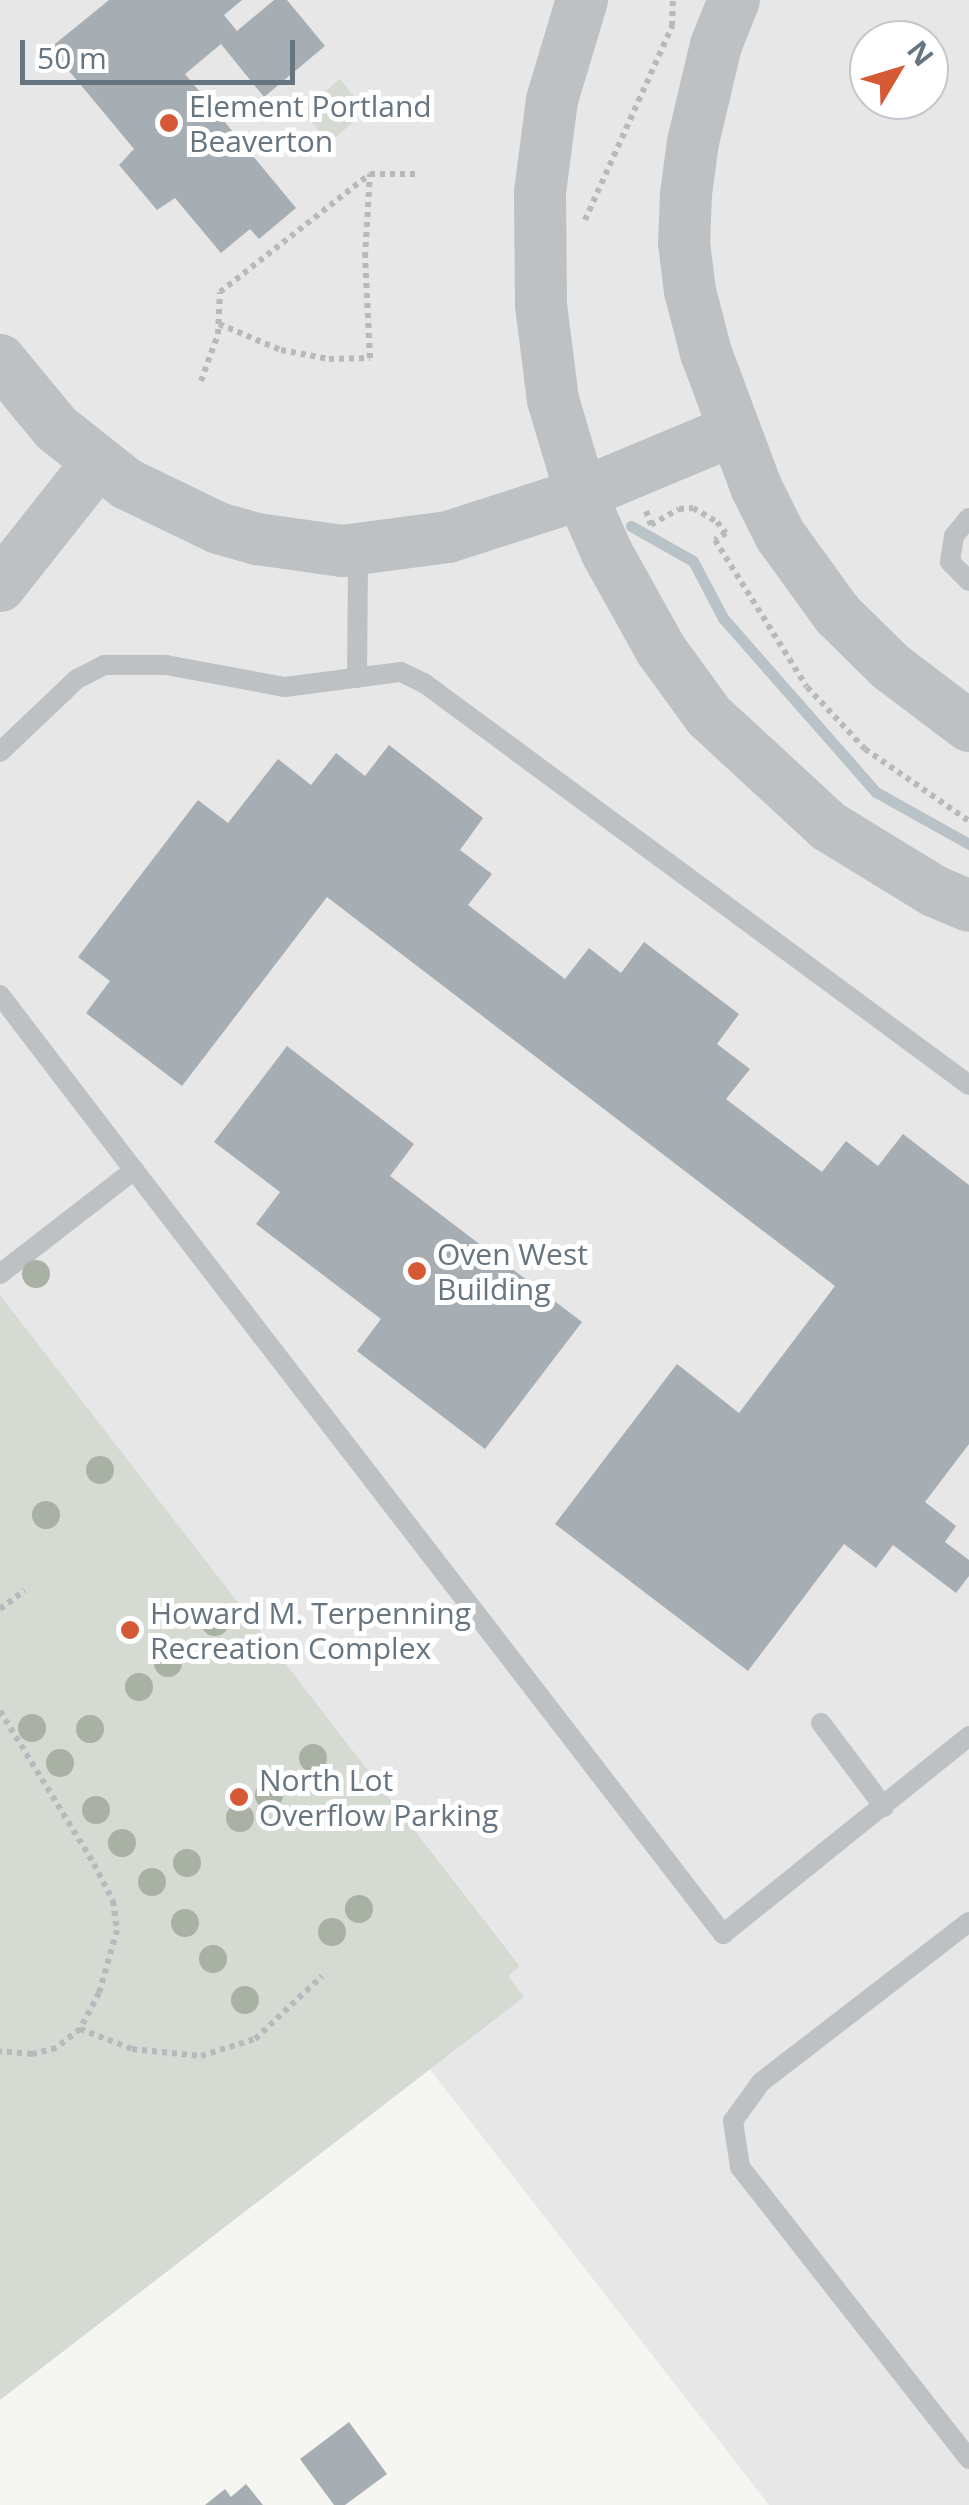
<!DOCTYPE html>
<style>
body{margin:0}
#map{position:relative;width:969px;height:2505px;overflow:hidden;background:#f5f5f2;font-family:"Open Sans",sans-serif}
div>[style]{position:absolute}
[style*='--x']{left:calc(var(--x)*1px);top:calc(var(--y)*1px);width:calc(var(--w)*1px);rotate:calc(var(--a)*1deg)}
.built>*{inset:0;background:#e6e7e6}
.green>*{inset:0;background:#d5dad2}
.stream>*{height:11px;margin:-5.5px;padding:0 5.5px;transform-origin:5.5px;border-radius:5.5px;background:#b8c2c7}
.building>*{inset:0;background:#a7aeb3}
.path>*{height:6px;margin-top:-3px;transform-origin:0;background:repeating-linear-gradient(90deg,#b7babc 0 5px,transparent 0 10px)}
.service>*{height:20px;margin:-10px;padding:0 10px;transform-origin:10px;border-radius:10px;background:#bdc1c4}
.tertiary>*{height:52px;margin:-26px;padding:0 26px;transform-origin:26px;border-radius:26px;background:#bdc1c4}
.trees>*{width:28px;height:28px;margin:-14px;border-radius:50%;background:#a8b1a4}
.dots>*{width:28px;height:28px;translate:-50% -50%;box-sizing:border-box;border:5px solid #fff;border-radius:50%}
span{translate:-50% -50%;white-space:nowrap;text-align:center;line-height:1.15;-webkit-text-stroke:10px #fff;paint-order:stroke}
.poi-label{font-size:30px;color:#677581}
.left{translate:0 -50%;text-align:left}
.north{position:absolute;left:849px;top:20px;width:100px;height:100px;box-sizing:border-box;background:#fff;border:2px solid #c2c8cd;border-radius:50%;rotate:52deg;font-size:28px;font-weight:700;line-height:40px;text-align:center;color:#677581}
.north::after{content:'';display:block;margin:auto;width:35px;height:45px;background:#d45934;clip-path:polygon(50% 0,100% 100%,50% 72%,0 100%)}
.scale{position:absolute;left:20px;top:40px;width:275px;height:45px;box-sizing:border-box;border:5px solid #677581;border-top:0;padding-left:12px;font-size:30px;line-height:35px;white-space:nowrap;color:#677581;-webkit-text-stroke:8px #fff;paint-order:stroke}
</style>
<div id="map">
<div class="built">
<div style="clip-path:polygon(evenodd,0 0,969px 0,969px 2505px,769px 2505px,414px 2049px,520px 1965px,0 1295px,0 0,869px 40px,929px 40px,929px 100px,869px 100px,869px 40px)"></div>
</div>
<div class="green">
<div style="clip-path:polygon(340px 79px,366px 111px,329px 143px,302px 111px)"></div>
<div style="clip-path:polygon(0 1295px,520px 1966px,508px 1976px,524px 1997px,0 2400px)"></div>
</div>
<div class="stream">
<div style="--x:631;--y:526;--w:71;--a:29.4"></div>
<div style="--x:693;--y:561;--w:64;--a:62.2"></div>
<div style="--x:723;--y:618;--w:232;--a:48.7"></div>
<div style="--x:876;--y:792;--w:107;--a:29.2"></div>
</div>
<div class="building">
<div style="clip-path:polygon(109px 0,242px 0,224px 15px,237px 31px,274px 0,287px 0,325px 46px,264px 97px,221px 44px,185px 74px,296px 208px,259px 239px,250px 229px,221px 253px,175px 198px,157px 210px,119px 165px,134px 149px,50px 48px)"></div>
<div style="clip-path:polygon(389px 745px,483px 818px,460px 850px,492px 874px,468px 905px,565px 979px,589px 948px,621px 973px,644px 942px,739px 1014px,717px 1044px,750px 1069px,726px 1099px,822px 1172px,846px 1141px,878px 1166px,903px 1134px,969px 1185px,969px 1444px,925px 1502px,956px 1526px,945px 1542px,969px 1560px,969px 1576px,956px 1593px,893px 1545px,876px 1568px,844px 1544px,748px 1671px,555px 1524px,677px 1364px,739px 1413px,835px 1286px,327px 897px,182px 1086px,86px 1013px,110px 981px,78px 957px,198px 800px,228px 823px,278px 759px,311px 785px,336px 753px,365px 776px)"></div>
<div style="clip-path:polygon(287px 1046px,414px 1144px,390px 1176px,582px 1322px,485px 1449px,357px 1351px,381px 1319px,256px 1224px,280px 1192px,214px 1142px)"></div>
<div style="clip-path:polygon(349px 2422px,387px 2474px,345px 2505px,334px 2505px,300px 2459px)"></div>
<div style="clip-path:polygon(246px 2484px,263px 2505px,205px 2505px,225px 2489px,231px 2497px)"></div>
</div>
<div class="path">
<div style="--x:585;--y:220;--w:213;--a:-65.8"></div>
<div style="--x:672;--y:26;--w:26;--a:-88"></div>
<div style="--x:219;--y:324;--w:67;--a:22.8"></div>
<div style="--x:281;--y:350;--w:49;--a:10.6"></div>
<div style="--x:329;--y:359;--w:41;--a:-1.4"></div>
<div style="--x:370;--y:358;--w:101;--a:-92.8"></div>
<div style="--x:365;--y:257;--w:83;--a:-86.6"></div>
<div style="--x:201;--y:381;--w:50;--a:-70.1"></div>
<div style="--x:218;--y:334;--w:42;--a:-87.3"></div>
<div style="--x:220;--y:292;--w:191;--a:-38.2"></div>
<div style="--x:370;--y:174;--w:49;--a:0"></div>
<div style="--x:646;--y:511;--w:15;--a:70"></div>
<div style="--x:651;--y:525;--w:32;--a:-30"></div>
<div style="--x:679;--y:509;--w:14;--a:-4"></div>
<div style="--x:693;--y:508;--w:28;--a:30"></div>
<div style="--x:717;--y:522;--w:14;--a:51"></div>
<div style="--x:726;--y:533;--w:13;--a:148"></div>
<div style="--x:715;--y:540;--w:173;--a:58"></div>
<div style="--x:807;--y:687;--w:85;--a:46.9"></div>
<div style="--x:865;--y:749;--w:126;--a:34.7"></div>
<div style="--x:0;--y:1609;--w:31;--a:-37"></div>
<div style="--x:0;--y:1711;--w:180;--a:58.4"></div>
<div style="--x:94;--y:1864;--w:42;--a:62.8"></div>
<div style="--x:113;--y:1901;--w:29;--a:82"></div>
<div style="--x:117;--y:1930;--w:66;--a:105.9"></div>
<div style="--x:99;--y:1993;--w:41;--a:117.8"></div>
<div style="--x:80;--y:2029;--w:31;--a:142"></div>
<div style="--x:56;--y:2048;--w:25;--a:166"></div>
<div style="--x:32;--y:2054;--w:32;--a:-175"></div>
<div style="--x:80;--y:2029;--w:56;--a:21"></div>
<div style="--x:132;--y:2049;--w:69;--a:5.8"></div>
<div style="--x:201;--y:2056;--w:57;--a:-17.5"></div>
<div style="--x:255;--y:2039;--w:92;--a:-43.2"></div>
</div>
<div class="service">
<div style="--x:969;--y:518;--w:23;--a:130"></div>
<div style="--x:954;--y:536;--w:26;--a:99"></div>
<div style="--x:950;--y:562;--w:27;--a:45"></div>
<div style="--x:357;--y:678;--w:126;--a:-89.5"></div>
<div style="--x:0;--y:752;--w:106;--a:-43.5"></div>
<div style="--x:77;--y:679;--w:30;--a:-27"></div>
<div style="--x:104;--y:665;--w:62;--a:0"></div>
<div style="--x:166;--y:665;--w:121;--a:10.5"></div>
<div style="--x:285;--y:687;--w:117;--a:-7.4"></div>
<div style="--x:401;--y:672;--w:25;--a:26"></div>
<div style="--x:424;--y:683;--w:677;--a:36.41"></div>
<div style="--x:0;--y:995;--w:220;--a:52.6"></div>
<div style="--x:0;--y:1274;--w:170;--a:-37.8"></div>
<div style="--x:134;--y:1170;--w:965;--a:52.37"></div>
<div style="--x:723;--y:1934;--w:316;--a:-38.8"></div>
<div style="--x:821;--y:1723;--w:105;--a:53.1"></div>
<div style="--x:969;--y:1922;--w:262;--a:142.4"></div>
<div style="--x:761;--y:2082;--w:48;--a:125.7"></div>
<div style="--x:733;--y:2121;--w:47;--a:81.3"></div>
<div style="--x:740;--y:2167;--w:371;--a:51.9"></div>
</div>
<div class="tertiary">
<div style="--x:582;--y:0;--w:104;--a:106.7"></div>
<div style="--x:552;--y:100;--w:93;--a:97.4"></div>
<div style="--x:540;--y:192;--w:113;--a:89.5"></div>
<div style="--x:541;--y:305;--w:96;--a:82.8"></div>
<div style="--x:553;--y:400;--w:98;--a:73.4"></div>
<div style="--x:581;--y:494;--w:64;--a:66.2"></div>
<div style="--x:607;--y:553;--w:111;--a:60.9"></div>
<div style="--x:661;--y:650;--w:82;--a:54"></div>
<div style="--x:709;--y:716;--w:162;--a:42.7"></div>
<div style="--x:828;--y:826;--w:124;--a:31.5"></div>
<div style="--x:934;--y:891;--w:38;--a:23"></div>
<div style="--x:734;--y:0;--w:48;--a:111.8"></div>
<div style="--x:716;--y:45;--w:100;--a:103.3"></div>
<div style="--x:693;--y:142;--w:52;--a:97.7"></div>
<div style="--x:686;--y:194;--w:49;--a:92.3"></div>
<div style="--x:684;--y:243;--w:48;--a:82.9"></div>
<div style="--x:690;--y:291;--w:64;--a:75.5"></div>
<div style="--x:706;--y:353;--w:143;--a:69.5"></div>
<div style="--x:756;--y:487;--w:54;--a:63.4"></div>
<div style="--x:780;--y:535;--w:99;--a:54.1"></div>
<div style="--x:838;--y:615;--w:74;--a:44.5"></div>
<div style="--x:891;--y:667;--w:98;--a:37.1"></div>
<div style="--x:0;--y:360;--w:88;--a:50.5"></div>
<div style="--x:56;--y:428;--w:90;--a:38.3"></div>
<div style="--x:127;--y:484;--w:101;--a:25.8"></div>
<div style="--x:218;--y:528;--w:41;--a:15.8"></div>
<div style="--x:257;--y:539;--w:86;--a:8"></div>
<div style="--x:342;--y:551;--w:107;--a:-7.5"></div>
<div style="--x:448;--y:537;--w:140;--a:-17.9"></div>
<div style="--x:581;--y:494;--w:166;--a:-22.7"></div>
<div style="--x:0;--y:586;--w:157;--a:-51.7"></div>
</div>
<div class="trees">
<div style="left:36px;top:1274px"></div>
<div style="left:100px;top:1470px"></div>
<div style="left:46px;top:1515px"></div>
<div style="left:215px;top:1622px"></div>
<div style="left:168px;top:1663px"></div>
<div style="left:139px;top:1687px"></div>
<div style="left:32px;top:1728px"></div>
<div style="left:90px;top:1729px"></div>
<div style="left:313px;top:1758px"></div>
<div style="left:60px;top:1763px"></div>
<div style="left:269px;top:1795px"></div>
<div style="left:96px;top:1810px"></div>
<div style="left:240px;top:1818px"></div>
<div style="left:122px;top:1843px"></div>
<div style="left:187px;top:1863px"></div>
<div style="left:152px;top:1882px"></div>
<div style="left:359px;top:1909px"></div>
<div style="left:185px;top:1923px"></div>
<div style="left:332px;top:1932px"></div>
<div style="left:213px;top:1959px"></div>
<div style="left:245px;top:2000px"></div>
</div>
<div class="dots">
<div style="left:169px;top:123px;background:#d45934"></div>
<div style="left:417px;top:1271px;background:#d45934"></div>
<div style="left:130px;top:1630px;background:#d45934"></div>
<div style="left:239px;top:1797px;background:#d45934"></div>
</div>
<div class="poi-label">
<span class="left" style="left:189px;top:123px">Element Portland<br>Beaverton</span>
<span class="left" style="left:437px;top:1271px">Oven West<br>Building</span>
<span class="left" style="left:150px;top:1630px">Howard M. Terpenning<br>Recreation Complex</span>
<span class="left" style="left:259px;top:1797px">North Lot<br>Overflow Parking</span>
</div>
<div class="north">N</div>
<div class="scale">50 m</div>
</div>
